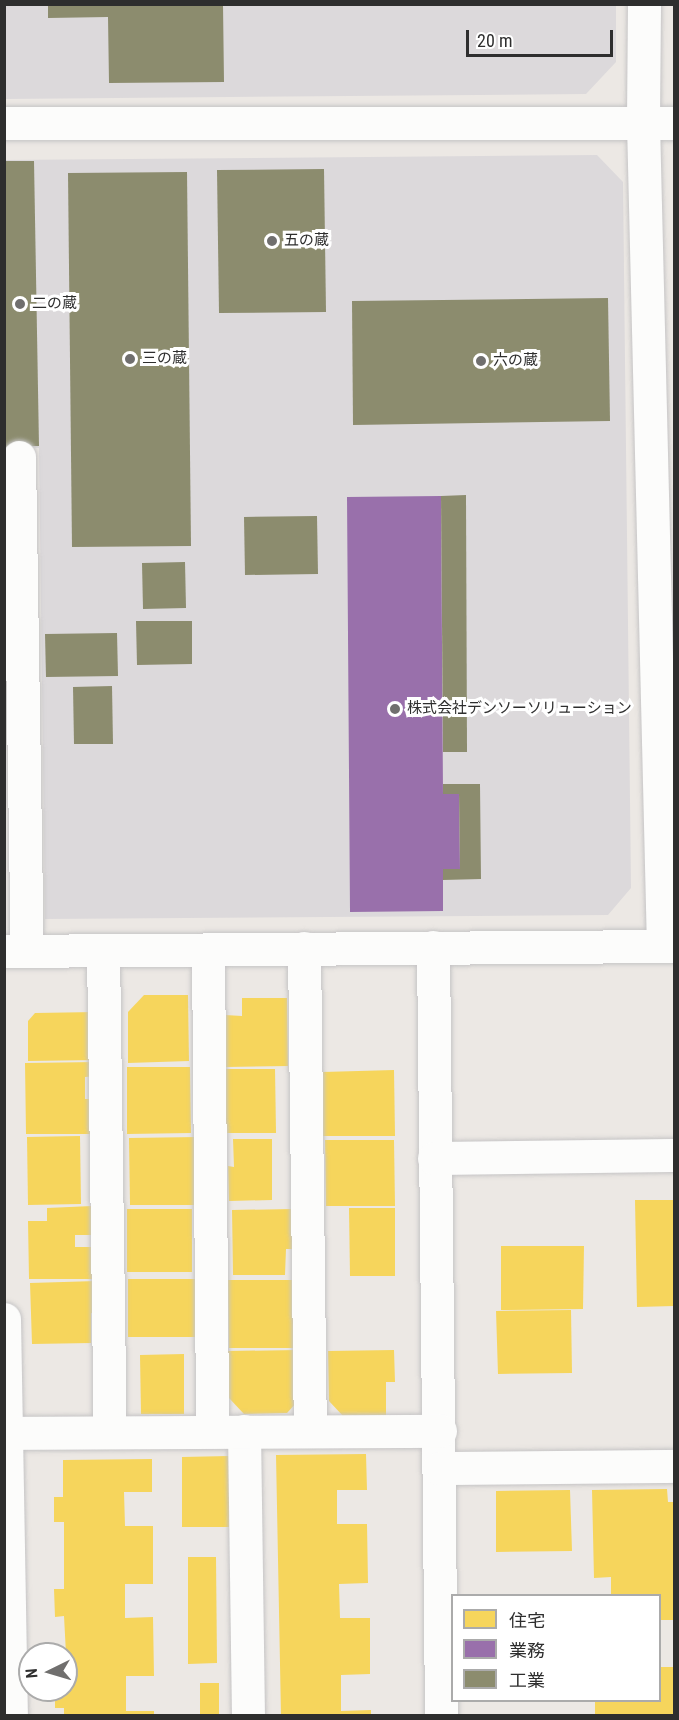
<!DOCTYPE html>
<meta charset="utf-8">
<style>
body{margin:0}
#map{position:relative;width:679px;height:1720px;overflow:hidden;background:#ece8e4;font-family:"Roboto Condensed","Noto Sans JP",sans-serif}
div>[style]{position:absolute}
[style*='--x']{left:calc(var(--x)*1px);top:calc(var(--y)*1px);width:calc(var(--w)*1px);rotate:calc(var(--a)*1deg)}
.industrial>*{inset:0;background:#dcd9db}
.homes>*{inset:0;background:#f6d55c}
.offices>*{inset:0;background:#9970ab}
.industry>*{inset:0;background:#8c8c6e}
.roads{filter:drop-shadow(0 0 2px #c5c4c5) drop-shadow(0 0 2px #c5c4c5)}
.minor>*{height:33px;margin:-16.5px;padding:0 16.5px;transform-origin:16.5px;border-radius:16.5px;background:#fcfcfb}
.dots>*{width:16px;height:16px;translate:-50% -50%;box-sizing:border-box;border:3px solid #fff;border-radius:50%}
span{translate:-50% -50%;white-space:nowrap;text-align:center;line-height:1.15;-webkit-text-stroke:6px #fff;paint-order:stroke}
.poi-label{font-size:15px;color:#2e2e2e}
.left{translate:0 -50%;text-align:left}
.frame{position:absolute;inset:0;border:6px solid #2e2e2e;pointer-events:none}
.legend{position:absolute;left:451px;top:1594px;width:210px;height:108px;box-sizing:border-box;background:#fff;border:2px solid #ababab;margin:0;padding:8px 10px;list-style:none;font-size:18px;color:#2e2e2e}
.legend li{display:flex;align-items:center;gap:12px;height:30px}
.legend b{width:30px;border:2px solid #ababab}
.north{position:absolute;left:18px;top:1642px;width:60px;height:60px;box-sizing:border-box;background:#fff;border:2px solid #ababab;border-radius:50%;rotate:265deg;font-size:16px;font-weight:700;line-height:24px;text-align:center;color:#2e2e2e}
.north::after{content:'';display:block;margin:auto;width:21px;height:27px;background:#706f6e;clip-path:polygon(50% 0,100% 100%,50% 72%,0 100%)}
.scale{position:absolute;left:466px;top:30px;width:147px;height:27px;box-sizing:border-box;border:3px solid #2e2e2e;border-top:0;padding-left:8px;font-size:18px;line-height:21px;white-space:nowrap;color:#2e2e2e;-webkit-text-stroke:4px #fff;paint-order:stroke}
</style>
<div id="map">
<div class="industrial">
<div style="clip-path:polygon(4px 5px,616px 5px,616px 62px,586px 94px,5px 99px)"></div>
<div style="clip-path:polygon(597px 155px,623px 182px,631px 888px,608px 915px,45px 919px,39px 448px,5px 448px,4px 160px)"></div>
</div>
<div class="homes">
<div style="clip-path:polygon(144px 995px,188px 995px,189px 1061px,128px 1063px,128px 1012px)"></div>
<div style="clip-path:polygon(242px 998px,287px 998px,288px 1066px,225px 1067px,225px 1015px,242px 1016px)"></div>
<div style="clip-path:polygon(96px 1012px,96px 1060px,28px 1061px,28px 1021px,35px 1013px)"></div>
<div style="clip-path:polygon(97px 1062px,97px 1076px,85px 1077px,85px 1099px,97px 1099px,98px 1134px,26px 1134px,25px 1063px)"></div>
<div style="clip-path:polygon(127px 1067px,190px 1067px,191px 1133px,127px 1134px)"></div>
<div style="clip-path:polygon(225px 1069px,275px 1069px,276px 1133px,226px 1133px)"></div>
<div style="clip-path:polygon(394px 1070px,395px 1136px,323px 1136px,323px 1072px)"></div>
<div style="clip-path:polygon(80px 1136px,81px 1204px,28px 1205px,27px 1137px)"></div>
<div style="clip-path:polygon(198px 1137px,198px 1205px,130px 1205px,129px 1138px)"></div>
<div style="clip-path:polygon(233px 1139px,272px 1139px,272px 1200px,229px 1201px,228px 1166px,234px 1167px)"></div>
<div style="clip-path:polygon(325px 1140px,394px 1140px,395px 1206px,326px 1206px)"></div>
<div style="clip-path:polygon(635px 1200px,674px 1200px,674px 1306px,637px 1307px)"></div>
<div style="clip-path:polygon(92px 1206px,92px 1235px,75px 1235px,75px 1247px,92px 1247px,92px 1279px,29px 1279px,28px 1221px,47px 1221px,47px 1208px)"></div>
<div style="clip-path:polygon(349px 1208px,395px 1208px,395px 1276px,350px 1276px)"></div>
<div style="clip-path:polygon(127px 1209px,192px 1209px,192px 1272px,127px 1272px)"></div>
<div style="clip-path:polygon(293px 1209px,294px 1249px,286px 1249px,285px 1275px,233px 1275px,232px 1210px)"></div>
<div style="clip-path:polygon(501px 1246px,584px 1246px,583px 1309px,501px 1310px)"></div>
<div style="clip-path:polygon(128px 1279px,198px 1279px,198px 1337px,128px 1337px)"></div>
<div style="clip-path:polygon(228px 1280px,300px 1280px,301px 1348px,229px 1348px)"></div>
<div style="clip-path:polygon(97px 1281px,98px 1314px,91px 1313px,91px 1343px,32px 1344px,30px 1283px)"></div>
<div style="clip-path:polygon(571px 1310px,572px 1373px,498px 1374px,496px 1311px)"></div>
<div style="clip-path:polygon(298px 1350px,298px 1401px,287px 1413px,244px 1414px,229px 1398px,228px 1351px)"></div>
<div style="clip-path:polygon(394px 1350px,395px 1382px,386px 1382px,386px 1415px,343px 1416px,329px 1401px,328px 1351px)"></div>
<div style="clip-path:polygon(184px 1354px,184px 1414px,141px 1414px,140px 1355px)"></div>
<div style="clip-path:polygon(366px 1454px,367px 1490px,337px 1490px,337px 1524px,367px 1524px,368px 1583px,339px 1584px,340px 1618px,370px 1618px,370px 1674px,341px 1675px,341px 1711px,371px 1710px,371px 1716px,281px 1716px,276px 1455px)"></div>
<div style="clip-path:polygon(229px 1456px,229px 1527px,182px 1527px,182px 1457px)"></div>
<div style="clip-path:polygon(152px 1459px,152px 1492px,124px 1492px,125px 1526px,153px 1526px,153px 1584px,125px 1584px,125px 1618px,153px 1617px,154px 1676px,126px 1676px,126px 1711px,154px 1711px,154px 1716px,64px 1716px,64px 1708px,55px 1708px,55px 1690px,66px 1690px,66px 1654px,64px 1616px,55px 1617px,54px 1589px,64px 1589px,64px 1522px,54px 1522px,54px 1497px,63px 1497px,63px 1460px)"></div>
<div style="clip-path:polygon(667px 1489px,668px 1502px,674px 1502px,674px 1620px,660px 1620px,660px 1596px,611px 1596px,611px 1577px,594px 1578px,592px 1490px)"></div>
<div style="clip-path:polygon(570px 1490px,572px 1551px,496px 1552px,496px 1491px)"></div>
<div style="clip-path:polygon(188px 1557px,216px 1557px,217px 1663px,188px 1664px)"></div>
<div style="clip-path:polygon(660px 1667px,674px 1667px,674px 1716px,595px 1716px,595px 1701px,660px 1701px)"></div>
<div style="clip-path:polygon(200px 1683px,219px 1683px,219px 1716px,200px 1716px)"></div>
</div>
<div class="offices">
<div style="clip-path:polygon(441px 496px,443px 794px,459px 794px,460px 869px,443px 869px,443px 911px,350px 912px,347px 497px)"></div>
</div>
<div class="industry">
<div style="clip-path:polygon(48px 4px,223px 4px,224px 82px,109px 83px,108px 17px,48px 18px)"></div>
<div style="clip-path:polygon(4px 161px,34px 161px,39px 446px,4px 447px)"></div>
<div style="clip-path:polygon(324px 169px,326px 312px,219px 313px,217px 170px)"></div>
<div style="clip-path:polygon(187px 172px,191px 546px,72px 547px,68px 173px)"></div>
<div style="clip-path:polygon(608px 298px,610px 421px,353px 425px,352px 301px)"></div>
<div style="clip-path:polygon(466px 495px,467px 752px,443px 752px,441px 496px)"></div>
<div style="clip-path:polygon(317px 516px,318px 574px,245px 575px,244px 517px)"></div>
<div style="clip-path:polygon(185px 562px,186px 608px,143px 609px,142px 563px)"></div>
<div style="clip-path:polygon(136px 621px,192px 621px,192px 664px,137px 665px)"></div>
<div style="clip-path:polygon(117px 633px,118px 676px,46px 677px,45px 634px)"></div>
<div style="clip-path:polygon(112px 686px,113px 744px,74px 744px,73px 687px)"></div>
<div style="clip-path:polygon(443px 784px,480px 784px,481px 879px,443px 880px,443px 869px,460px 869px,459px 794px,443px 794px)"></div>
</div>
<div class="roads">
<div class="minor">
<div style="--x:644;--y:4;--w:119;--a:90.5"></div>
<div style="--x:643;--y:123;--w:823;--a:88.61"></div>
<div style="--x:4;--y:123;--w:670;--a:0"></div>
<div style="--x:19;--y:457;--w:494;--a:89.1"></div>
<div style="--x:433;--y:947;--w:769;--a:89.4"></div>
<div style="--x:304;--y:948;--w:483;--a:89.3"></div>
<div style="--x:103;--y:950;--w:482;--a:89.2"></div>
<div style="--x:208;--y:950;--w:481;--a:89.5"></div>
<div style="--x:4;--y:951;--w:670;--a:-0.43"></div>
<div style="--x:434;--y:1158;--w:240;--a:-0.7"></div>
<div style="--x:4;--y:1319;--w:397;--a:89"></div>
<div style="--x:244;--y:1431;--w:285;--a:89.2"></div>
<div style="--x:7;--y:1433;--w:433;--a:-0.3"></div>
<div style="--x:439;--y:1468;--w:235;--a:-0.5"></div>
</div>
</div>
<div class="dots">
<div style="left:272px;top:241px;background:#706f6e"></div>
<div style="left:20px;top:304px;background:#706f6e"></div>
<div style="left:130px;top:359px;background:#706f6e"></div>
<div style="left:481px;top:361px;background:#706f6e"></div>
<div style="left:395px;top:709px;background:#706f6e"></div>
</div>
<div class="poi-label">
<span class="left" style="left:284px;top:241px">五の蔵</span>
<span class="left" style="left:32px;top:304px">二の蔵</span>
<span class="left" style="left:142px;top:359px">三の蔵</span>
<span class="left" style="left:493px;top:361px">六の蔵</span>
<span class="left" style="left:407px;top:709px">株式会社デンソーソリューション</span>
</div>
<div class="frame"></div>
<ul class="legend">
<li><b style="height:16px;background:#f6d55c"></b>住宅</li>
<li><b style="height:16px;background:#9970ab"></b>業務</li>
<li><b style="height:16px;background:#8c8c6e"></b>工業</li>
</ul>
<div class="north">N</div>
<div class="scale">20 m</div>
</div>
